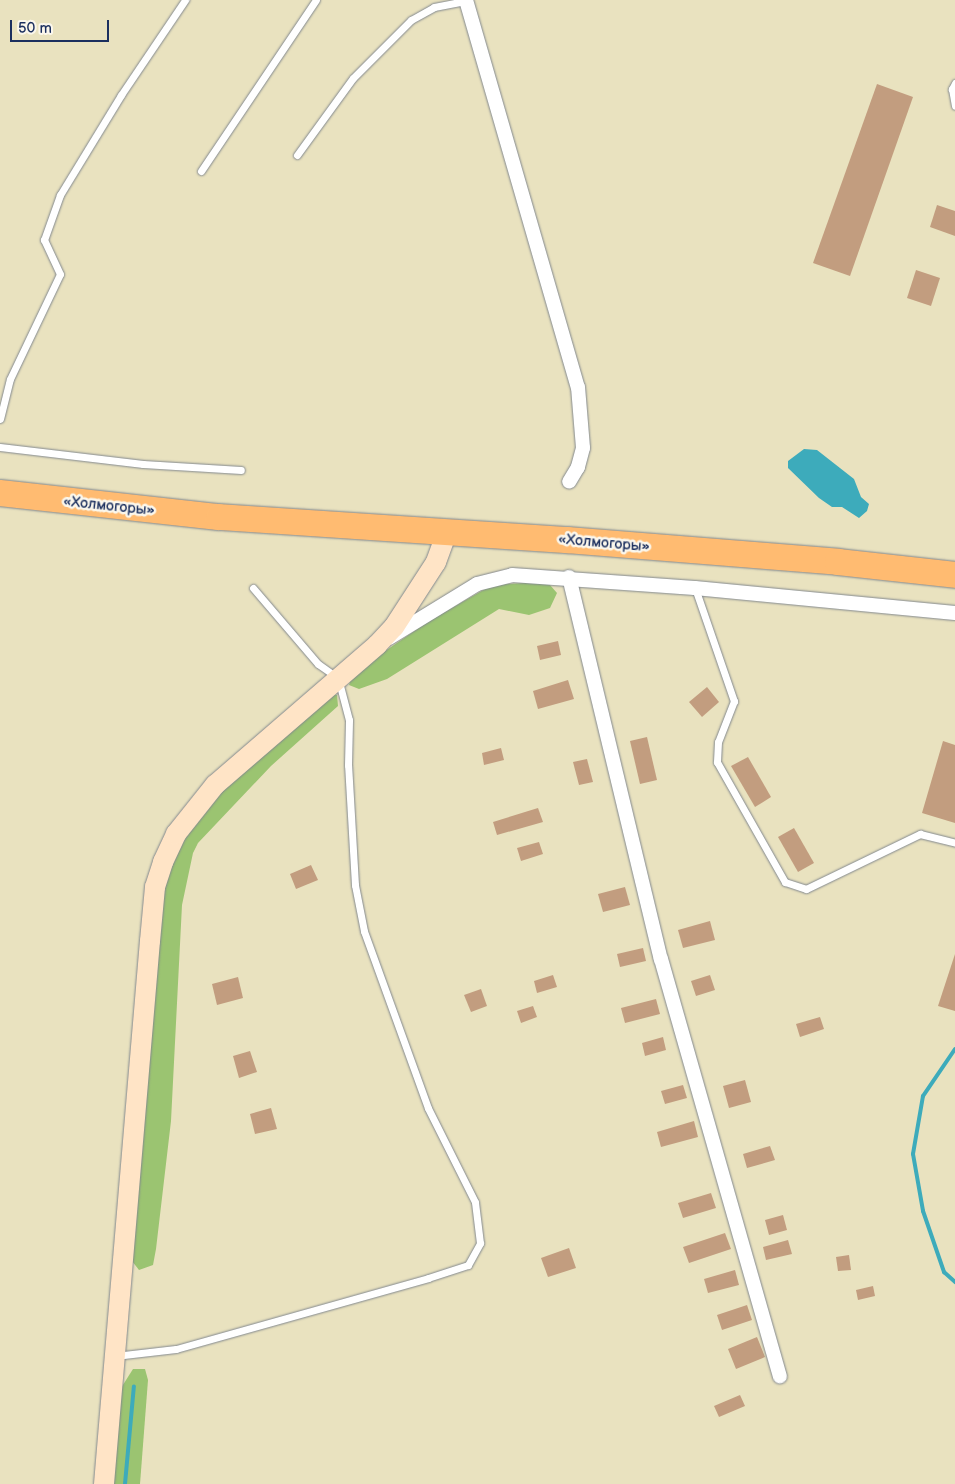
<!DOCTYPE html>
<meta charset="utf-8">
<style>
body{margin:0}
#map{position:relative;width:955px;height:1484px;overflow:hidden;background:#e9e2bf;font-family:"Balsamiq Sans",sans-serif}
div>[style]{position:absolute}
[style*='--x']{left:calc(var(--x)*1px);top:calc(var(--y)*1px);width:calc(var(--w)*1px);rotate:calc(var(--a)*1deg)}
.green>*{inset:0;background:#9bc471}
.water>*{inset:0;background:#3dabbb}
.stream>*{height:4px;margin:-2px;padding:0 2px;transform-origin:2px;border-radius:2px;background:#3dabbb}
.building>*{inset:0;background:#c29d7f}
.roads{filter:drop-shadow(0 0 1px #82888e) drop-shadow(0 0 1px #82888e)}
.lane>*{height:7px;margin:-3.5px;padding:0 3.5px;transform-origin:3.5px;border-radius:3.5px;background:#fff}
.street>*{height:14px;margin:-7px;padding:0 7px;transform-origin:7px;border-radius:7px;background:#fff}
.secondary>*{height:20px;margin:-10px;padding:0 10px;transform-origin:10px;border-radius:10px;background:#ffe4c6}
.highway>*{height:26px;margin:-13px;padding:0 13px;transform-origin:13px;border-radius:13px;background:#ffbb71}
span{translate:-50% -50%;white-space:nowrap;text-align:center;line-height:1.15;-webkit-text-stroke:5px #fbf7ec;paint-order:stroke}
.street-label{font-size:15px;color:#1b2f5e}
.scale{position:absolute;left:10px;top:20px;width:99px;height:22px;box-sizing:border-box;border:2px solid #1b2f5e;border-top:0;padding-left:6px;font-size:15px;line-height:18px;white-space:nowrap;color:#1b2f5e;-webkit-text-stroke:4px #fbf7ec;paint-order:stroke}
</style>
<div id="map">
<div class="green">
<div style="clip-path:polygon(539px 582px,550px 585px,557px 593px,550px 608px,529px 615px,499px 609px,387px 679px,359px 689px,349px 685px,353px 673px,429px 621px,492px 585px)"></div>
<div style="clip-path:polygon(327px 694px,337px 695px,338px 706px,271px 766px,198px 843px,193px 853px,182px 905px,171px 1121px,156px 1249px,153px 1265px,139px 1270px,132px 1261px,158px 913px,168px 863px,198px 817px,259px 754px)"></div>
<div style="clip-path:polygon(133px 1369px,145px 1369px,148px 1380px,140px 1484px,113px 1484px,121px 1388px)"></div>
</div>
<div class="water">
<div style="clip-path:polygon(804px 449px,817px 450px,854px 479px,861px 497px,869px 504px,867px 511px,859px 518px,842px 507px,832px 507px,819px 498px,788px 468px,788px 461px)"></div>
</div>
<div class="stream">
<div style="--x:955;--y:1049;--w:57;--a:124.2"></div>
<div style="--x:923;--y:1096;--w:59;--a:99.8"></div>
<div style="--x:913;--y:1154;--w:58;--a:80"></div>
<div style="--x:923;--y:1211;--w:65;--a:71"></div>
<div style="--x:944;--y:1272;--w:15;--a:42"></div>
<div style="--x:125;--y:1484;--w:98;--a:-84.8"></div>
</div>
<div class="building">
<div style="clip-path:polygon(877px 84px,913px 97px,850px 276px,813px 263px)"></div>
<div style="clip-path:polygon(937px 205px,955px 211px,955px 236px,930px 227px)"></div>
<div style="clip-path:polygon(916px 270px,940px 278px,931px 306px,907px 298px)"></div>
<div style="clip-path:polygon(558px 641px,561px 655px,540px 660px,537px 646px)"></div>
<div style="clip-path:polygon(568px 680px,574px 699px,538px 709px,533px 691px)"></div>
<div style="clip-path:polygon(707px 687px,719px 702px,702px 717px,689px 702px)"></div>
<div style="clip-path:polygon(647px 737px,657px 780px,640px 784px,630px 741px)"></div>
<div style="clip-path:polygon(943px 741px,955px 745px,955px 823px,922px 813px)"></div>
<div style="clip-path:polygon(501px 748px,504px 760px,484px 765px,482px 753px)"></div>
<div style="clip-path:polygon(748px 757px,771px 797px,755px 807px,731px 766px)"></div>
<div style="clip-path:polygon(587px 759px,593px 782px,579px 785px,573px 762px)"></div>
<div style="clip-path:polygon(538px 808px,543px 822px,497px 835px,493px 822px)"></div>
<div style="clip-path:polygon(794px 828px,814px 863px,798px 872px,778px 837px)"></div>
<div style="clip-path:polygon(539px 842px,543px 854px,521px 861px,517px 848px)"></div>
<div style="clip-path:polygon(311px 865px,318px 880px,296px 889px,290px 874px)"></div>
<div style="clip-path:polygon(625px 887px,630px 905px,603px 912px,598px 894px)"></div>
<div style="clip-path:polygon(710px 921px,715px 940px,683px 948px,678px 930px)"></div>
<div style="clip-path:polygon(643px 948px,646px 961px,620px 967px,617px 954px)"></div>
<div style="clip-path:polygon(955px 954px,955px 1011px,938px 1006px)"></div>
<div style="clip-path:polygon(553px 975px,557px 987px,537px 993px,534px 981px)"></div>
<div style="clip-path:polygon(710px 975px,715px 990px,696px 996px,691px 981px)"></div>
<div style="clip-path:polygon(238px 977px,243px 998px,217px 1005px,212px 984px)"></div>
<div style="clip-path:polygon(481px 989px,487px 1006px,471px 1012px,464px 995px)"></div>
<div style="clip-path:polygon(656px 999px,660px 1014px,625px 1023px,621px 1008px)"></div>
<div style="clip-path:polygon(533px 1006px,537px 1017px,521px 1023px,517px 1011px)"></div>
<div style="clip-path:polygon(820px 1017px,824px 1029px,800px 1037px,796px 1024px)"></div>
<div style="clip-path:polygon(663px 1037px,666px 1050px,645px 1056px,642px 1043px)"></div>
<div style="clip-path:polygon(250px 1051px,257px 1072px,239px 1078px,233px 1056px)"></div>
<div style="clip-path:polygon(745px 1080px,751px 1102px,729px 1108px,723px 1086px)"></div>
<div style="clip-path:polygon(683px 1085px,687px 1098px,665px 1104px,661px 1091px)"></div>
<div style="clip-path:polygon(271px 1108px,277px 1129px,255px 1134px,250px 1114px)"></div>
<div style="clip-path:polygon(694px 1121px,698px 1137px,661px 1147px,657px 1132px)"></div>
<div style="clip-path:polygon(770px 1146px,775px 1160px,747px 1168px,743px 1154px)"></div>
<div style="clip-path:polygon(711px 1193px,716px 1208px,683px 1218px,678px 1203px)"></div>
<div style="clip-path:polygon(783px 1215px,787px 1230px,769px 1235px,765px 1220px)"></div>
<div style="clip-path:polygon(725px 1233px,731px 1249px,689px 1263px,683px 1247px)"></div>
<div style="clip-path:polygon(788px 1240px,792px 1254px,766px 1260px,763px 1247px)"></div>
<div style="clip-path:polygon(569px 1248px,576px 1268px,548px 1277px,541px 1258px)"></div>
<div style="clip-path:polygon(849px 1255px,851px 1270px,838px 1271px,836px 1257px)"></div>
<div style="clip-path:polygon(735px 1270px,739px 1285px,708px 1293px,704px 1279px)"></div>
<div style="clip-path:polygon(873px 1286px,875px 1296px,858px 1300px,856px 1290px)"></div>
<div style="clip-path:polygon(747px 1305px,752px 1320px,722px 1330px,717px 1315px)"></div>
<div style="clip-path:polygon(757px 1337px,765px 1357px,736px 1369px,728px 1349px)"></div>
<div style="clip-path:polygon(740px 1395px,745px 1406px,719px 1417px,714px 1406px)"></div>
</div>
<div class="roads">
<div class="lane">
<div style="--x:955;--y:83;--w:7;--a:117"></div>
<div style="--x:952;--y:89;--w:17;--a:80"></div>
<div style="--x:297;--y:155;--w:95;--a:-54"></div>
<div style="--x:353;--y:78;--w:82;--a:-45"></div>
<div style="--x:411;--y:20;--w:26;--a:-29"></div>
<div style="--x:434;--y:7;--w:33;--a:-11"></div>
<div style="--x:201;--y:171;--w:206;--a:-56.1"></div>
<div style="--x:0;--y:419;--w:41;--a:-76"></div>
<div style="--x:10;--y:379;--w:116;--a:-64.5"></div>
<div style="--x:60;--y:274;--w:38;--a:-115"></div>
<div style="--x:44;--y:240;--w:48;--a:-70.4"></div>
<div style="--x:60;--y:195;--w:117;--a:-58.6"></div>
<div style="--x:121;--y:95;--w:115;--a:-56"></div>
<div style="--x:0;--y:447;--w:144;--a:6.8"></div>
<div style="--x:143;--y:464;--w:98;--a:3.5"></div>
<div style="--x:695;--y:588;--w:120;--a:71"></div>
<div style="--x:734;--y:701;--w:44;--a:111.3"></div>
<div style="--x:718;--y:742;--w:20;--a:93"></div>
<div style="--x:717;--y:762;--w:138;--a:60.5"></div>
<div style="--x:785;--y:882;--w:22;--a:18"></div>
<div style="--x:806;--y:889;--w:127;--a:-25.8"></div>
<div style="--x:920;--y:834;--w:36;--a:14"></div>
<div style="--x:115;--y:1356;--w:61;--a:-6.5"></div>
<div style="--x:176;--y:1349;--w:262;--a:-15.7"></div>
<div style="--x:428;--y:1278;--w:42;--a:-18"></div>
<div style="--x:468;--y:1265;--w:25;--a:-61"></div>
<div style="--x:480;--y:1243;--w:41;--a:-97"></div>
<div style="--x:475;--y:1202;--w:105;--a:-116.6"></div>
<div style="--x:428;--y:1108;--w:188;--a:-109.9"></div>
<div style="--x:364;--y:931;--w:47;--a:-101.1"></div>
<div style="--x:355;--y:885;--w:120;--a:-93.3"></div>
<div style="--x:348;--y:765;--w:45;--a:-88.7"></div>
<div style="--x:349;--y:720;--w:43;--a:-104.7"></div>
<div style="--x:338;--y:678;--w:24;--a:-145"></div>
<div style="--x:318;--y:664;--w:100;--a:-130.5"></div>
</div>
<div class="street">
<div style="--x:466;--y:0;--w:403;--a:73.9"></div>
<div style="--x:578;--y:387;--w:61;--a:85.3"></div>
<div style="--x:583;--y:448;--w:20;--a:105"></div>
<div style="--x:578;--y:467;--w:17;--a:121"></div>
<div style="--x:569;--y:577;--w:393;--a:76.5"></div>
<div style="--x:661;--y:959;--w:434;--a:74.1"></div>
<div style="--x:389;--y:638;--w:103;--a:-31.5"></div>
<div style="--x:477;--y:584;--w:36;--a:-14"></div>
<div style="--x:512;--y:575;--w:183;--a:4.1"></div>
<div style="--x:695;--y:588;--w:261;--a:5.5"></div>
</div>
<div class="secondary">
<div style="--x:104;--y:1484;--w:545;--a:-85.16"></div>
<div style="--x:150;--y:941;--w:54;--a:-84.7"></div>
<div style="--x:155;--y:887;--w:26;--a:-72"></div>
<div style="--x:163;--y:862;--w:31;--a:-65"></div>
<div style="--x:176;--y:834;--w:63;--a:-51.5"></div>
<div style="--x:215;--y:785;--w:214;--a:-40.8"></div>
<div style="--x:377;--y:645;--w:25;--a:-47"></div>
<div style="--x:394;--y:627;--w:77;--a:-57.1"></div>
<div style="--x:436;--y:562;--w:33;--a:-70"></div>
</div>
<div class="highway">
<div style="--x:0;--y:493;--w:220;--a:6.3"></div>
<div style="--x:219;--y:517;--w:349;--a:3.8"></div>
<div style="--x:567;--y:540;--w:272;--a:4.6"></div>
<div style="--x:838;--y:562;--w:118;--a:6.3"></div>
</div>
</div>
<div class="street-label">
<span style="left:109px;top:506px;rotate:6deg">«Холмогоры»</span>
<span style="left:604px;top:543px;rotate:5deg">«Холмогоры»</span>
</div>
<div class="scale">50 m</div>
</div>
